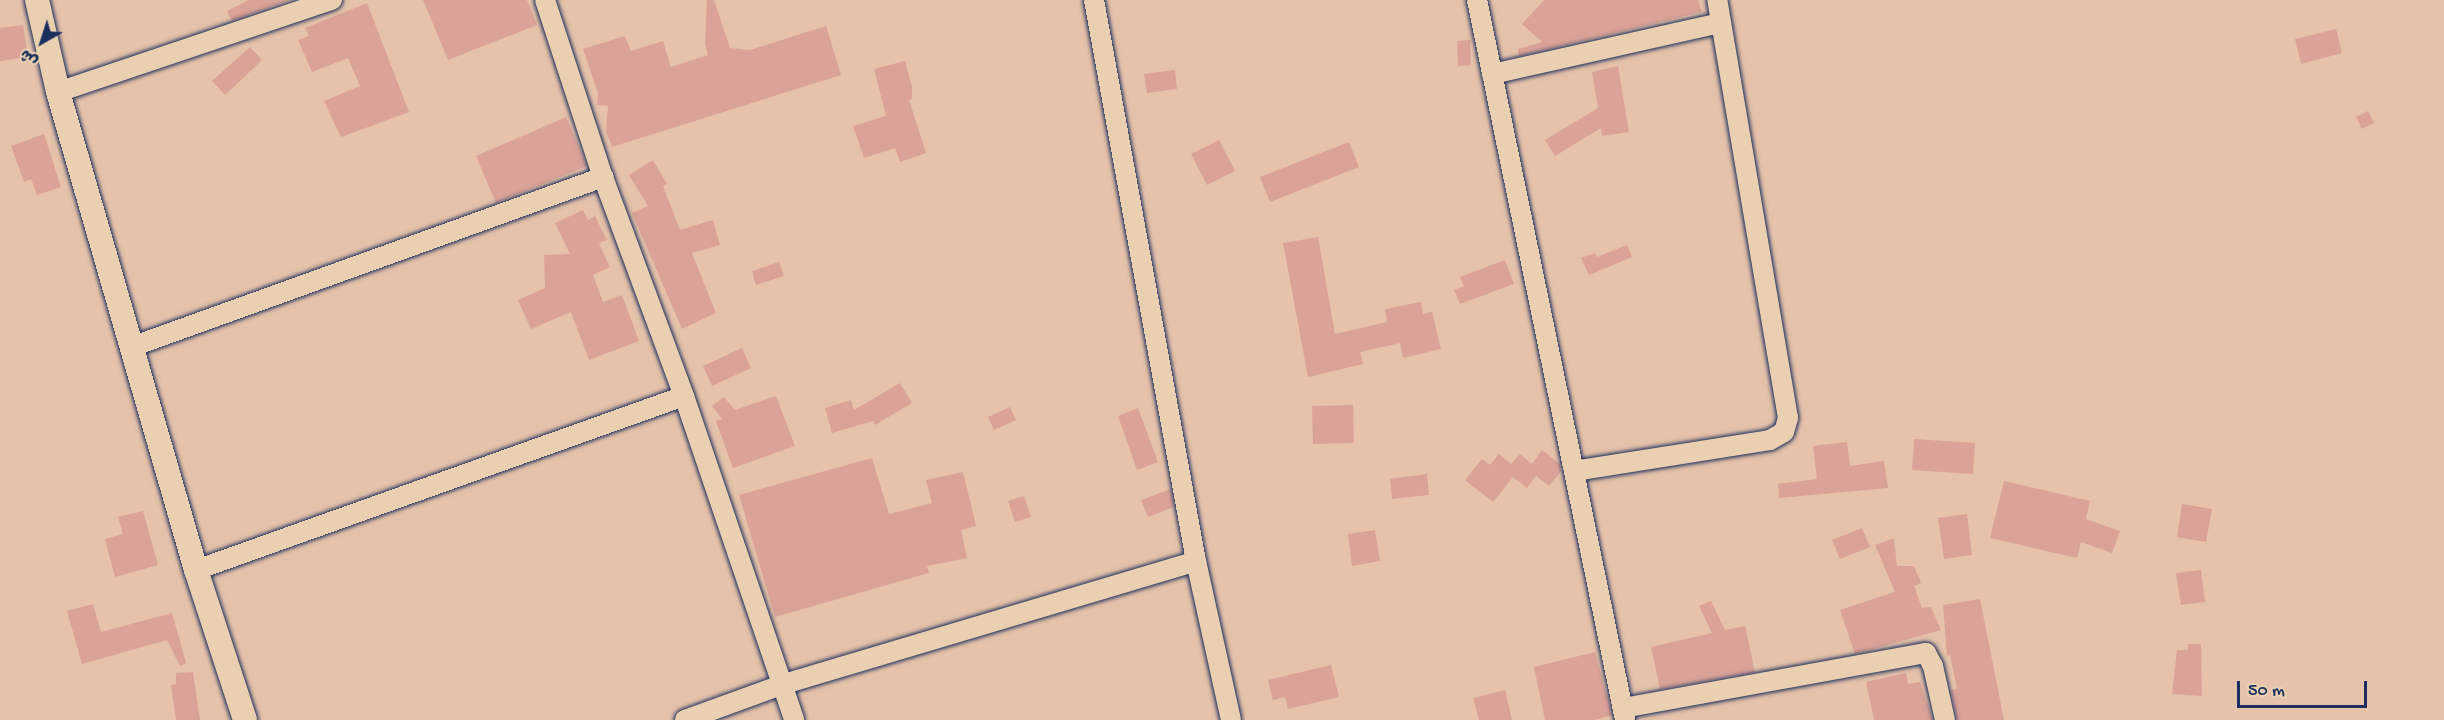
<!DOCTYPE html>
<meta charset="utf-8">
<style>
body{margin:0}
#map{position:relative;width:2444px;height:720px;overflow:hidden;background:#e6c2aa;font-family:"Gochi Hand","Playpen Sans Arabic",sans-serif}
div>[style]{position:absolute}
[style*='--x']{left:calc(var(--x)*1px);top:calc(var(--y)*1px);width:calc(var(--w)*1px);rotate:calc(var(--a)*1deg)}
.building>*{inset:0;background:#dba298}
.roads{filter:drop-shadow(0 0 2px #1b2f5e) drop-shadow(0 0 2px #1b2f5e)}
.minor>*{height:20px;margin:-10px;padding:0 10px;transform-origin:10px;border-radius:10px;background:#ead0b1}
.tertiary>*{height:24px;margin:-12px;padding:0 12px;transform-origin:12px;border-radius:12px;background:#ead0b1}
span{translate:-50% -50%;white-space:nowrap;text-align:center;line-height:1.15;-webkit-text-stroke:4.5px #ead0b1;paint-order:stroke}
.north{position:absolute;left:12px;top:12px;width:60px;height:60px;-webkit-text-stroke:4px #ead0b1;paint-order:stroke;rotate:219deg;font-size:16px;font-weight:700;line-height:24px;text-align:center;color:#1b2f5e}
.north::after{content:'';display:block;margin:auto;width:21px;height:27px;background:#1b2f5e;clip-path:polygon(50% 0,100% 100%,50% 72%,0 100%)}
.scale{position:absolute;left:2237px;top:681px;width:130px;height:27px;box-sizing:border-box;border:3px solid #1b2f5e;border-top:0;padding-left:8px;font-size:18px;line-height:21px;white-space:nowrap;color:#1b2f5e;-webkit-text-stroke:4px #ead0b1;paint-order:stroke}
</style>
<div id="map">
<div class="building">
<div style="clip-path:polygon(249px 0,289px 0,232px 21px,227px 11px)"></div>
<div style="clip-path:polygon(423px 0,527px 0,537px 25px,448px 60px)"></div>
<div style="clip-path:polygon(707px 0,714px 0,730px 48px,750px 50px,826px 26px,841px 75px,612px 147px,606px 131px,608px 106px,597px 105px,598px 93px,583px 49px,625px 36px,631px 51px,663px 41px,671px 67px,708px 55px,705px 44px)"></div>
<div style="clip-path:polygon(1544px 0,1698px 0,1702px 12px,1519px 56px,1518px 49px,1542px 42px,1522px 24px)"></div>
<div style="clip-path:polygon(367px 3px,409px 112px,341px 137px,324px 101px,360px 86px,348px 58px,312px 72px,298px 40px,309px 36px,305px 28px)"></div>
<div style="clip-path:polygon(23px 25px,28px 57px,0 61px,0 28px)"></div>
<div style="clip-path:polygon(2336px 29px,2342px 53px,2301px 64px,2295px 39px)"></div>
<div style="clip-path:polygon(1470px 40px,1471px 65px,1458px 66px,1457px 41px)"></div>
<div style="clip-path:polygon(250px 47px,262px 60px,225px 95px,212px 81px)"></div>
<div style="clip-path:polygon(905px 61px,912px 87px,912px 99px,909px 100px,926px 153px,900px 162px,895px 148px,864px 158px,853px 126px,886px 116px,874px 69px)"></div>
<div style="clip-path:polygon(1618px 66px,1629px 132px,1602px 136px,1601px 128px,1555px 156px,1545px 140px,1598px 108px,1592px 72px)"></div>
<div style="clip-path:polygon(1175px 70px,1177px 89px,1147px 93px,1144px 74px)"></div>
<div style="clip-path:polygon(2368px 111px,2374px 123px,2362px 129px,2356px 117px)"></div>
<div style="clip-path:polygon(566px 117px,587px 166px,496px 203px,476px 156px)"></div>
<div style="clip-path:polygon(44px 134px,61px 187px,37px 195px,31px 179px,24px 182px,11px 146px)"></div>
<div style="clip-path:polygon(1219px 140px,1235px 171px,1207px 185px,1191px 154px)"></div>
<div style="clip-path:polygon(1349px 142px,1359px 167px,1270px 202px,1260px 177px)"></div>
<div style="clip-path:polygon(653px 160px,667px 184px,663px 186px,680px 230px,713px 220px,720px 245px,692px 253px,716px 313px,682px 329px,632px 213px,648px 206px,629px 175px)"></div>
<div style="clip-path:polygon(583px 210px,588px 220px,595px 216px,607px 240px,599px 243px,610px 267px,593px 275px,603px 302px,622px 295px,639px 341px,589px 360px,571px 312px,531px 329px,518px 300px,545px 288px,544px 255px,570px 254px,555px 223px)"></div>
<div style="clip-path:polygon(1318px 237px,1335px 334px,1387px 322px,1385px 309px,1421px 302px,1423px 314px,1432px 312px,1441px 349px,1403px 358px,1400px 343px,1360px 352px,1363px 364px,1308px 377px,1283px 243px)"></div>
<div style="clip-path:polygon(1627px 245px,1632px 257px,1589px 275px,1581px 258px,1595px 253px,1597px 257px)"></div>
<div style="clip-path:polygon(1505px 260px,1514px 284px,1460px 304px,1454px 290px,1464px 286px,1460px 277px)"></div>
<div style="clip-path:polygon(779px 262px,784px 276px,756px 285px,752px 271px)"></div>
<div style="clip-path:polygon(742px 348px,751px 368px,712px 386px,703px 366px)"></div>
<div style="clip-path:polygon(900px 383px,912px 403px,875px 425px,873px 421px,832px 433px,825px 408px,851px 400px,854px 410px)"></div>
<div style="clip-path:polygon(776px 396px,795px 446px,733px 468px,716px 421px,722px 419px,712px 406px,724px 397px,735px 410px)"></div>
<div style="clip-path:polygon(1353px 405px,1354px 443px,1313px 444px,1312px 406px)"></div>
<div style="clip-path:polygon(1010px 407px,1016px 420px,994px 430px,988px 417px)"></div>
<div style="clip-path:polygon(1138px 408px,1158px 462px,1137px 470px,1118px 416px)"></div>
<div style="clip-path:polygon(1914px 439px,1975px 443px,1973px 474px,1912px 470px)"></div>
<div style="clip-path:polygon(1847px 442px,1850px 466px,1884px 461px,1888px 488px,1779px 498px,1778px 484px,1817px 479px,1813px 446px)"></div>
<div style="clip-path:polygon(1542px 450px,1560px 464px,1561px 471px,1549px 486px,1536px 476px,1527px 488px,1513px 477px,1493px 502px,1465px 480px,1482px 459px,1490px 465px,1499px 454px,1511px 464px,1520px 454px,1532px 464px)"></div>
<div style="clip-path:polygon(872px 458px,889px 514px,932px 503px,926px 480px,963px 472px,976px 526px,961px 530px,967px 558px,927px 566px,929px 573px,775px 617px,739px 495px)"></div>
<div style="clip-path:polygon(1427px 474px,1429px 495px,1392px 499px,1390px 479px)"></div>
<div style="clip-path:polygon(2004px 481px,2090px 501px,2086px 519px,2120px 531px,2112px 553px,2081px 542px,2077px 558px,1990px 538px)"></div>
<div style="clip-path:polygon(1171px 489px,1174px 507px,1148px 517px,1141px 500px)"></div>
<div style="clip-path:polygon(1024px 496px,1031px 517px,1015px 522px,1008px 501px)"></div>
<div style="clip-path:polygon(2182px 504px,2212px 509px,2206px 542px,2177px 537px)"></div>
<div style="clip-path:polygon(143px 511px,158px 565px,115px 577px,105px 539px,123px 534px,118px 517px)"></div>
<div style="clip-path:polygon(1967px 514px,1972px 555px,1944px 559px,1938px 518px)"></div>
<div style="clip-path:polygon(1862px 528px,1870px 547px,1840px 559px,1832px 540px)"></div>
<div style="clip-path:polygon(1375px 530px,1380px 561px,1352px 566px,1348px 534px)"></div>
<div style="clip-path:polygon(1894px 538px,1897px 566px,1914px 566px,1921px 583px,1914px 586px,1922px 608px,1931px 607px,1941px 630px,1855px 654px,1840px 610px,1895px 592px,1875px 545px)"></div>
<div style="clip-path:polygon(2201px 570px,2205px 602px,2181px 605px,2176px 573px)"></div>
<div style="clip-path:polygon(1980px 599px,2004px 720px,1957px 720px,1951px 690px,1957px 689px,1950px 655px,1947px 656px,1943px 605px)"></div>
<div style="clip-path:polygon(1711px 601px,1725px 630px,1745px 626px,1755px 672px,1660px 689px,1651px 647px,1712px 633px,1699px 606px)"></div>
<div style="clip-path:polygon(93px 604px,101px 632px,172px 613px,186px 663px,180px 666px,167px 640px,82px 664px,67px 611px)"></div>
<div style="clip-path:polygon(2188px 644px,2201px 644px,2202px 696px,2172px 694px,2177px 650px,2188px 650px)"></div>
<div style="clip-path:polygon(1595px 652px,1612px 715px,1595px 720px,1545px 720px,1534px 667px)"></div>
<div style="clip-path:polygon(1331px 665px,1339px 697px,1288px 709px,1285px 697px,1273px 700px,1268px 680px)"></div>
<div style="clip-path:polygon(193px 672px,200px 720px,176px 720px,171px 685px,176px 684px,176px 673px)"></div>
<div style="clip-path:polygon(1906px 673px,1908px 684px,1920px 682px,1933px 720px,1874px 720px,1866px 682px)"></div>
<div style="clip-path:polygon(1505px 690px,1512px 720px,1479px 720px,1473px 698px)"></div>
</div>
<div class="roads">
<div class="minor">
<div style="--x:545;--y:0;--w:186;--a:71.9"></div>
<div style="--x:603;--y:177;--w:233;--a:69.7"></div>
<div style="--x:684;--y:396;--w:342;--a:71.2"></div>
<div style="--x:1094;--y:0;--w:570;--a:79.7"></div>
<div style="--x:1196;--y:561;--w:163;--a:77.6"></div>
<div style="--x:1477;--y:0;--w:735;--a:78.38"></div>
<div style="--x:1492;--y:74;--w:234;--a:-12.6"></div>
<div style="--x:58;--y:92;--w:289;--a:-18.6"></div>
<div style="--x:134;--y:346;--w:499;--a:-19.8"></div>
<div style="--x:1574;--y:471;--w:198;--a:-9"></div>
<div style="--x:1770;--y:440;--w:16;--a:-30"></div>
<div style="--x:1784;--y:432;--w:15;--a:-74"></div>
<div style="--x:1788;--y:418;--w:424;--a:-99.6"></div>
<div style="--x:196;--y:570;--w:518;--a:-19.62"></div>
<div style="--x:1623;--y:708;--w:308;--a:-10.3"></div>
<div style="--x:1926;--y:653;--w:15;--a:62"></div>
<div style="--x:1933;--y:666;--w:55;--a:77.5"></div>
<div style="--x:685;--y:720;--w:105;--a:-20"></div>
<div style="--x:784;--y:684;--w:430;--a:-16.6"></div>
</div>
<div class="tertiary">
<div style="--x:37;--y:0;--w:94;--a:77.1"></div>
<div style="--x:58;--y:92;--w:498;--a:73.9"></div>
<div style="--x:196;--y:570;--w:158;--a:71.9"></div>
</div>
</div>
<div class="north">ش</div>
<div class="scale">50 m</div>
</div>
